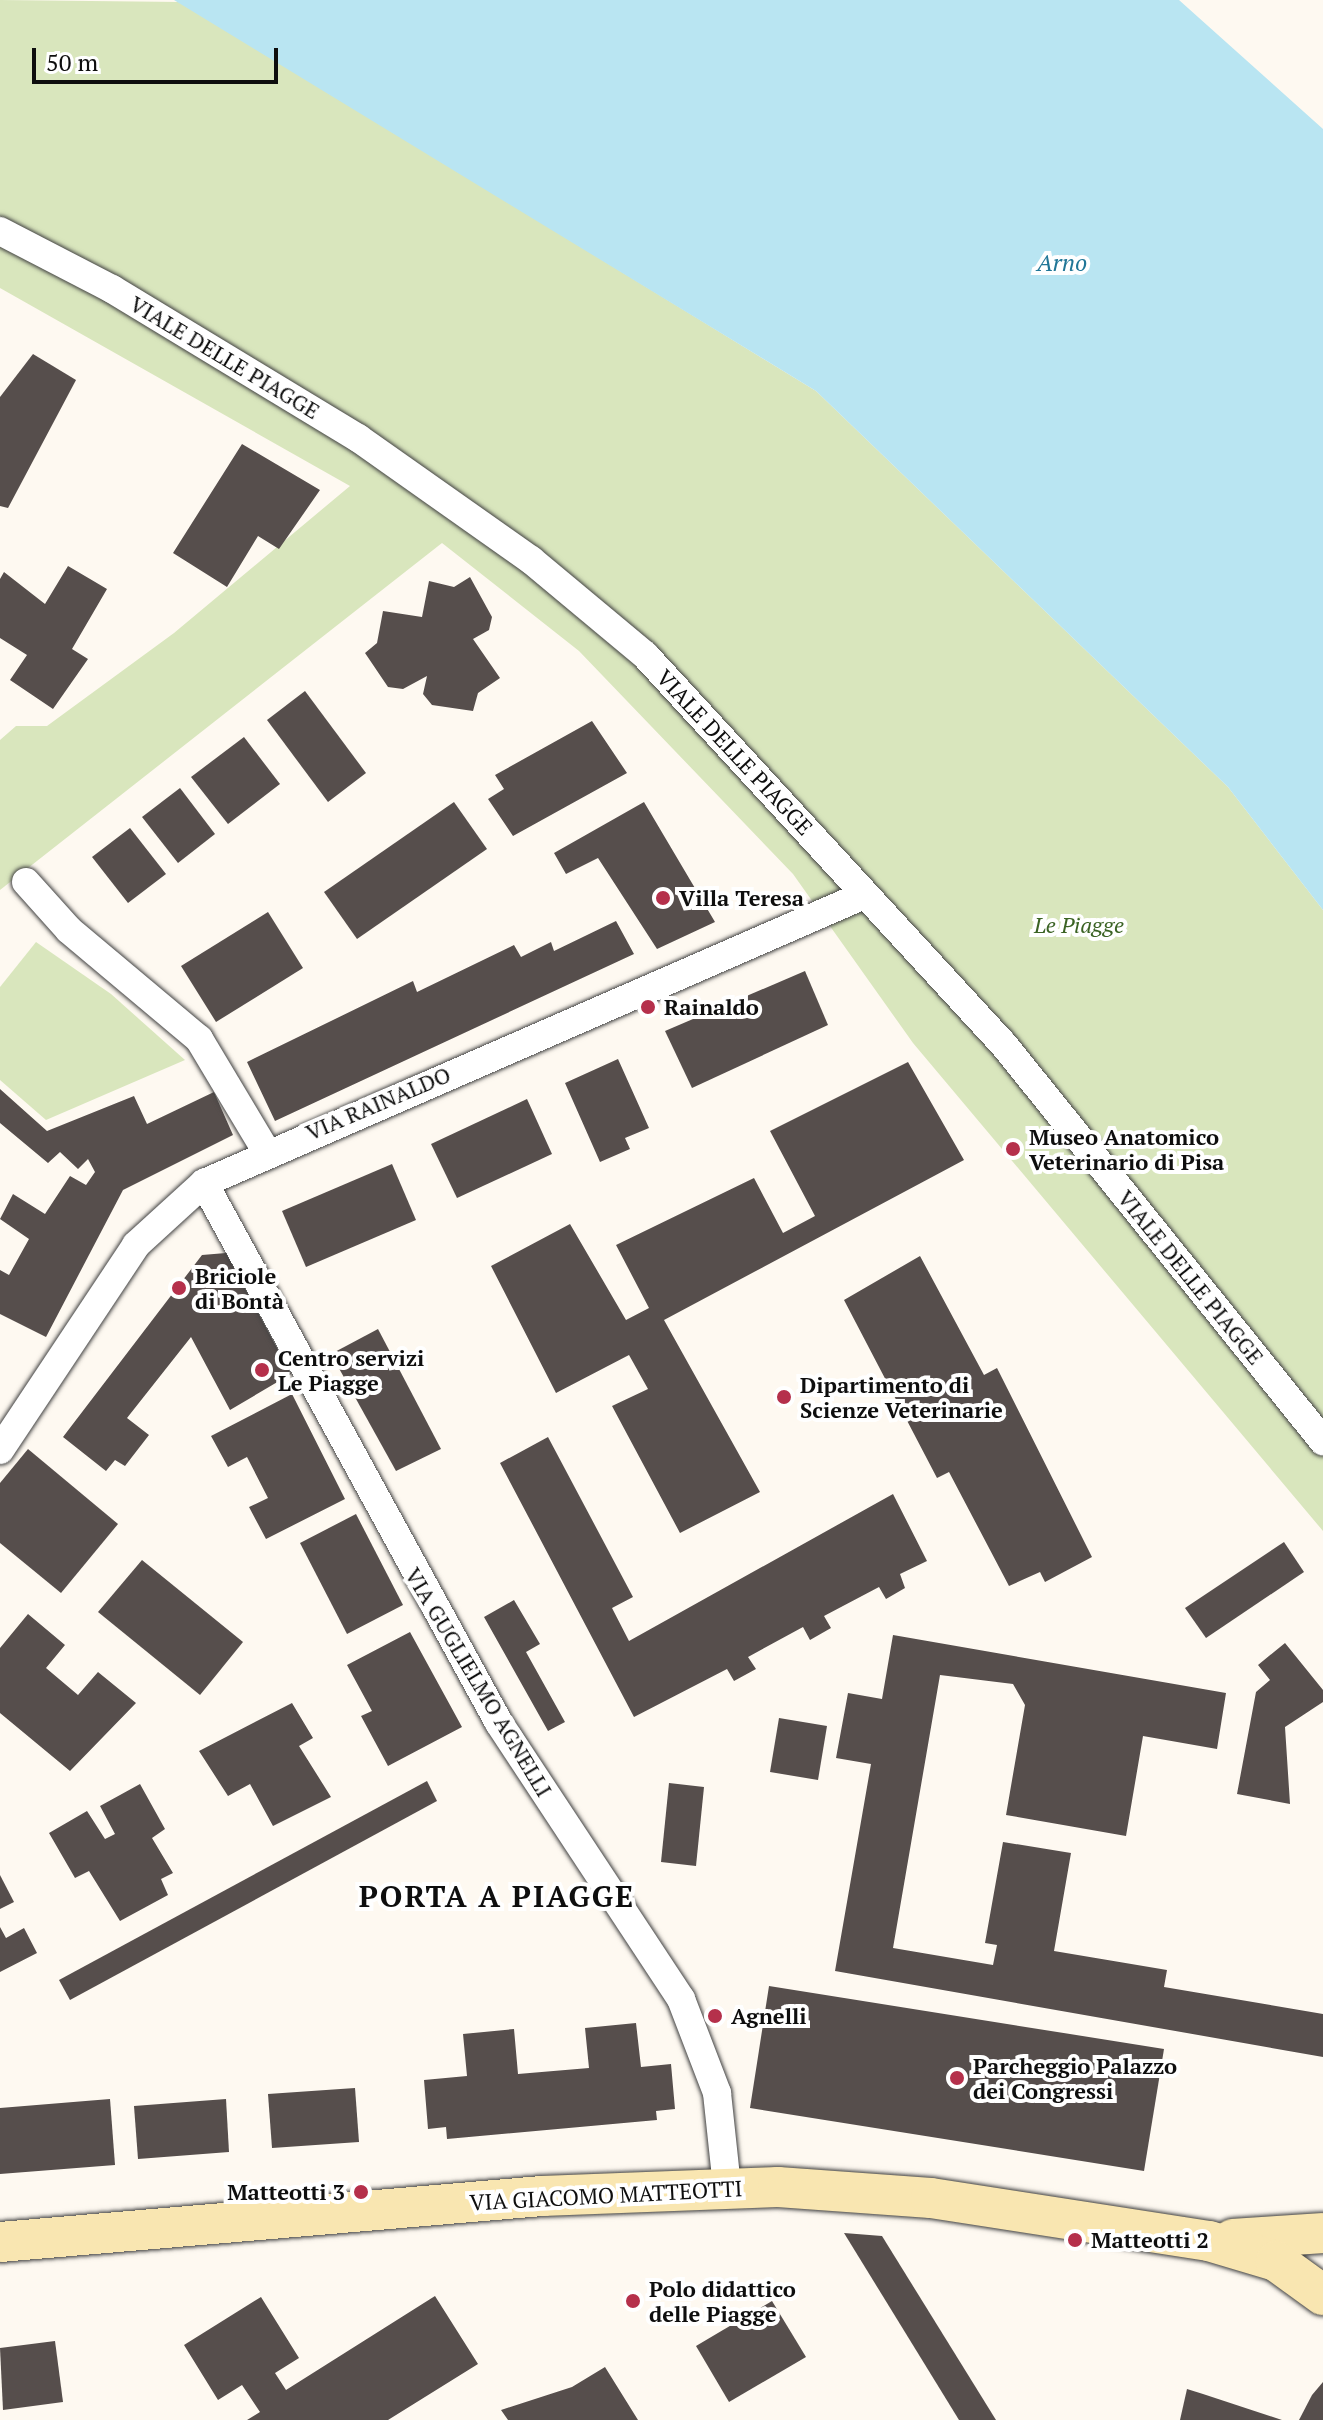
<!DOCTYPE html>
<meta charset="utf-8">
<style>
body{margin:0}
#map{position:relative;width:1323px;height:2420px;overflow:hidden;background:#fef9f1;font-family:"PT Serif",serif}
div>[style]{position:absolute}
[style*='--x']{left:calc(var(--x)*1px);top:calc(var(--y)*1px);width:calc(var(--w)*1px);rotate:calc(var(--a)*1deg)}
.green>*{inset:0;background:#d9e6bd}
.water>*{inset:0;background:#b9e5f2}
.building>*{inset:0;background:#564e4c}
.roads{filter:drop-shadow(0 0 2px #414141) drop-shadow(0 0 2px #414141)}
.street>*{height:28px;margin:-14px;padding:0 14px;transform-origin:14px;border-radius:14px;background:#fff}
.secondary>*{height:40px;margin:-20px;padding:0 20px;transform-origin:20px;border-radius:20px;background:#f9e6b1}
.dots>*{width:22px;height:22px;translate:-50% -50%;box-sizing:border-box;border:4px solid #fff;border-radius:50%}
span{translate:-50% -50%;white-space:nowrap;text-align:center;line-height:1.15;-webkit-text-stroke:8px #fff;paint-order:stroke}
.street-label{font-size:22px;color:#0e0e0e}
.poi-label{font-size:22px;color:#0e0e0e;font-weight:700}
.left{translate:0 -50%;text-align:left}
.right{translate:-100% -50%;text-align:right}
.park-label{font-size:22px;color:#3a6223;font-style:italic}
.water-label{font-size:24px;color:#207697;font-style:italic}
.district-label{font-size:30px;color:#0e0e0e;font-weight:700;letter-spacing:2px}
.scale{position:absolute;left:32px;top:48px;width:246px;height:36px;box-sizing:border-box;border:4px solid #0e0e0e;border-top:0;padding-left:10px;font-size:24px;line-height:28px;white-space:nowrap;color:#0e0e0e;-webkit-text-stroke:6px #fff;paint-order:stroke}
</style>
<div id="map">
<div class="green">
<div style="clip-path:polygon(0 0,181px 2px,816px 391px,1228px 787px,1323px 910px,1323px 1531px,913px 1043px,793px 874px,579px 651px,442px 543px,0 890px,0 740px,16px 726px,47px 726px,174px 633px,350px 486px,0 288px)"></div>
<div style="clip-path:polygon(36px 942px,111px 994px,185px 1060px,46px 1120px,0 1080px,0 987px)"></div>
</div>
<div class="water">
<div style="clip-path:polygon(174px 0,1179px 0,1323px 129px,1323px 910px,1228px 787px,816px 391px)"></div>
</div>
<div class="building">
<div style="clip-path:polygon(33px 354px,76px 380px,8px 508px,0 506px,0 397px)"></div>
<div style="clip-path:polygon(242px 444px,320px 490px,279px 549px,258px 536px,227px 587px,173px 553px)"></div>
<div style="clip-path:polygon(68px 566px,107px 589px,72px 649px,88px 659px,53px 709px,10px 680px,27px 655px,0 638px,0 579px,4px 572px,45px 604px)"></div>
<div style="clip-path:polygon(470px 577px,492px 617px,489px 630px,473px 639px,500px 678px,478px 693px,473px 711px,432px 705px,423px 694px,427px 676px,403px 689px,388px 687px,365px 653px,377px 643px,383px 611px,422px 617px,429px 581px,454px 587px)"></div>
<div style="clip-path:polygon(305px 691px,366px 773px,328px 802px,267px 720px)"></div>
<div style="clip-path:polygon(592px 721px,627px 773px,513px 836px,488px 799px,504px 789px,495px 775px)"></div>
<div style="clip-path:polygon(244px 737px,280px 784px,228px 824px,191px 777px)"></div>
<div style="clip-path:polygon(180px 788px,215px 834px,178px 863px,142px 817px)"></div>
<div style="clip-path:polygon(454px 802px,487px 849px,357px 939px,324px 892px)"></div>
<div style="clip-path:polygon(644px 802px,715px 922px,657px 949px,598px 858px,566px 874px,554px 853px)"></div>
<div style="clip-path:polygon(130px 828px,166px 874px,128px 903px,92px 857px)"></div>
<div style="clip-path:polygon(268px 912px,303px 968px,216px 1022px,181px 966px)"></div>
<div style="clip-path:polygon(616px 921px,634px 954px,275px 1121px,247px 1062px,413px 981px,417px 992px,514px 945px,521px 957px,551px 942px,554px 951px)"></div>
<div style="clip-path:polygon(805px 971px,828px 1025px,692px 1088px,665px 1031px)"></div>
<div style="clip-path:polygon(618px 1059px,649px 1128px,625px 1138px,630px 1149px,600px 1162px,565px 1083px)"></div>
<div style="clip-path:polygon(908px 1062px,964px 1160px,664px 1320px,760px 1492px,680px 1533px,612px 1406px,648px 1389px,629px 1355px,556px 1393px,491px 1266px,570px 1224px,626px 1320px,649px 1308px,616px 1245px,754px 1178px,783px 1233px,815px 1216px,770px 1131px)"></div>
<div style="clip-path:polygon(0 1089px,47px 1131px,134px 1096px,147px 1124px,214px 1092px,233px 1135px,123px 1190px,46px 1337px,0 1314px,0 1270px,9px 1275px,29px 1239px,0 1219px,13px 1194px,45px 1214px,70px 1176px,86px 1185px,95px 1172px,88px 1159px,78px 1169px,60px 1152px,48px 1163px,0 1123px)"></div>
<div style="clip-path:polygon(527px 1099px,552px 1154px,457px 1198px,431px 1144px)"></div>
<div style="clip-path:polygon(392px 1164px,416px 1220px,306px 1267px,282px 1211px)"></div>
<div style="clip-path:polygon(226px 1253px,291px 1374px,230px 1410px,191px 1337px,127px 1418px,149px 1435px,125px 1466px,115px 1460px,106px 1471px,63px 1437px,202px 1255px)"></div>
<div style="clip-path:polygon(920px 1256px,984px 1375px,997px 1368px,1092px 1557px,1045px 1582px,1040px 1572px,1009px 1586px,949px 1472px,937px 1478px,844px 1300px)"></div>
<div style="clip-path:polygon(378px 1329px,441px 1449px,396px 1471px,331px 1354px)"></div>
<div style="clip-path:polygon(292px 1394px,345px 1499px,266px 1539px,249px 1507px,268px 1498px,247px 1457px,228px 1467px,211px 1436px)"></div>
<div style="clip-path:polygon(548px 1437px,633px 1597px,612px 1608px,629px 1641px,893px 1494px,927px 1561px,900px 1574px,905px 1588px,886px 1599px,879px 1587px,824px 1616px,831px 1628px,810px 1640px,803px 1627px,748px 1657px,756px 1669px,734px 1681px,727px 1669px,634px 1717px,500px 1463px)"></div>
<div style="clip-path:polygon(28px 1449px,118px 1524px,61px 1593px,0 1543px,0 1483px)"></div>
<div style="clip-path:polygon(356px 1514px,403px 1605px,347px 1634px,300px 1543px)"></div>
<div style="clip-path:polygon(1284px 1542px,1304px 1572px,1206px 1638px,1185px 1608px)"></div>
<div style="clip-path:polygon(142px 1560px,243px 1642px,200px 1695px,98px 1612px)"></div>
<div style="clip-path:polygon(514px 1600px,540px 1644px,526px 1652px,565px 1722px,548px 1731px,484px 1617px)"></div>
<div style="clip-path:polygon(28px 1614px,65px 1645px,46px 1668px,78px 1695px,98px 1672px,136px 1703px,70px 1771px,0 1713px,0 1648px)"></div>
<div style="clip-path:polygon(410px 1632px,462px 1727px,388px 1766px,361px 1716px,372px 1711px,347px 1665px)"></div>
<div style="clip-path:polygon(893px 1635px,1226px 1693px,1217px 1749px,1143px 1736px,1126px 1836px,1006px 1815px,1025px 1705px,1013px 1684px,940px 1675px,893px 1948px,993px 1965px,997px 1945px,985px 1943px,1003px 1842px,1071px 1853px,1054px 1951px,1167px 1970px,1164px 1987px,1323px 2014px,1323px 2057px,835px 1971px,871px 1764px,836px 1758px,848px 1693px,882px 1699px)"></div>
<div style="clip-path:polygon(1285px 1643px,1323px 1690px,1323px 1702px,1285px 1727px,1290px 1804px,1237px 1794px,1256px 1692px,1270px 1680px,1258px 1665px)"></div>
<div style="clip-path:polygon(292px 1703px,313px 1738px,299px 1746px,331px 1797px,273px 1826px,250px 1784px,228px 1796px,199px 1751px)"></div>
<div style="clip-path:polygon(779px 1718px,827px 1726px,818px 1780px,770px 1772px)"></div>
<div style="clip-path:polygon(427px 1781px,437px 1801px,70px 2000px,59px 1980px)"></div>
<div style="clip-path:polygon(669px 1783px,704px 1787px,696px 1866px,661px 1862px)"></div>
<div style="clip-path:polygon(140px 1784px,165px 1829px,152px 1838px,173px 1873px,161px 1879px,168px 1895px,120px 1921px,89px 1871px,75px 1878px,49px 1833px,87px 1811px,105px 1839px,115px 1834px,100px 1806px)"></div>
<div style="clip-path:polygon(0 1875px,14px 1902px,0 1909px)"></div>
<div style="clip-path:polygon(0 1927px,6px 1938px,24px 1928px,37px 1953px,0 1972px)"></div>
<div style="clip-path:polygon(769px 1986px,1164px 2049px,1144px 2171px,750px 2108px)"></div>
<div style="clip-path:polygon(636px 2023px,641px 2067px,671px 2064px,675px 2109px,656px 2111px,657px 2120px,447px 2139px,446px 2127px,428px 2129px,424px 2080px,467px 2076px,463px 2034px,514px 2029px,518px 2074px,589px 2068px,585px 2028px)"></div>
<div style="clip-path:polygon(355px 2088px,359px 2142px,272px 2148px,268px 2094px)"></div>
<div style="clip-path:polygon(110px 2099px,115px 2165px,0 2174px,0 2108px)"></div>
<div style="clip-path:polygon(226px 2099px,229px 2152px,138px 2159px,134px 2106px)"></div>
<div style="clip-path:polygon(844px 2233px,882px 2236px,996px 2420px,959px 2420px)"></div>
<div style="clip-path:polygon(435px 2296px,478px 2364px,388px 2420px,247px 2420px,260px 2412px,242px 2385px,218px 2400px,184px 2345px,261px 2297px,299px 2358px,275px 2373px,286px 2390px)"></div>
<div style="clip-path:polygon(772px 2301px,806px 2357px,729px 2402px,696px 2346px)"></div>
<div style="clip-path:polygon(55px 2341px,63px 2402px,3px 2410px,0 2348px)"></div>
<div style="clip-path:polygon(605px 2367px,638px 2420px,508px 2420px,501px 2410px,572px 2387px)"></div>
<div style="clip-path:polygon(1323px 2382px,1323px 2420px,1299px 2420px,1312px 2395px)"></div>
<div style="clip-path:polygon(1187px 2389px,1203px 2394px,1282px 2420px,1180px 2420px)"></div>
</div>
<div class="roads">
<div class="street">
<div style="--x:0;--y:231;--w:126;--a:27.4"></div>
<div style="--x:112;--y:289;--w:288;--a:31.2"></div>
<div style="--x:358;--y:438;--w:212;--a:35.2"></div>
<div style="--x:531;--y:560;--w:148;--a:39.8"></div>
<div style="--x:645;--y:655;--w:530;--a:47.37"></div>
<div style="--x:1004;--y:1045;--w:509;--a:51.15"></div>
<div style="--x:26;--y:882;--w:64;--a:48.1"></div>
<div style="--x:69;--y:930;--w:170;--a:40"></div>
<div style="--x:199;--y:1039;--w:131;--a:59.1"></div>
<div style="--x:204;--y:1183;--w:615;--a:61.35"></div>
<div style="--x:499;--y:1723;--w:331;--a:56.6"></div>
<div style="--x:681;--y:1999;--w:101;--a:69"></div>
<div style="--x:717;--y:2093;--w:94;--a:83.9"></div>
<div style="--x:0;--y:1450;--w:246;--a:-56.4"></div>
<div style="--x:136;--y:1245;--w:92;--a:-42.4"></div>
<div style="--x:204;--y:1183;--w:720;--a:-23.57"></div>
</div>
<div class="secondary">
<div style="--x:1233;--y:2239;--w:90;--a:-3.8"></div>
<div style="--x:0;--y:2242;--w:544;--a:-4.85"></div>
<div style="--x:542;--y:2196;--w:236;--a:-2.2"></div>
<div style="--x:778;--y:2187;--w:153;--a:4.1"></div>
<div style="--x:931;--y:2198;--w:281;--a:8.8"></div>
<div style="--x:1209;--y:2241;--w:70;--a:16.6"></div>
<div style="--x:1276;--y:2261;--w:58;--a:35.9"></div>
</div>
</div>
<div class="dots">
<div style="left:663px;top:898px;background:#b5304b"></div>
<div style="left:648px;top:1007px;background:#b5304b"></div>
<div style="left:1013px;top:1149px;background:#b5304b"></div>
<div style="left:179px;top:1288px;background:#b5304b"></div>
<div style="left:262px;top:1370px;background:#b5304b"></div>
<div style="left:784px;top:1397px;background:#b5304b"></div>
<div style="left:715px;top:2016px;background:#b5304b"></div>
<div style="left:957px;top:2078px;background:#b5304b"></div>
<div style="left:361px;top:2192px;background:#b5304b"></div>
<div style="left:1075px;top:2240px;background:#b5304b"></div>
<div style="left:633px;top:2301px;background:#b5304b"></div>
</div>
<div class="street-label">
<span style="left:225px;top:357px;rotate:31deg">VIALE DELLE PIAGGE</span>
<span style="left:735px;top:752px;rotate:47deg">VIALE DELLE PIAGGE</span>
<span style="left:378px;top:1103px;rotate:-23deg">VIA RAINALDO</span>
<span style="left:1191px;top:1277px;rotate:51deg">VIALE DELLE PIAGGE</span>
<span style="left:479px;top:1682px;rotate:59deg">VIA GUGLIELMO AGNELLI</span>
<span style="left:606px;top:2195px;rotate:-3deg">VIA GIACOMO MATTEOTTI</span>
</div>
<div class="poi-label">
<span class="left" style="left:679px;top:898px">Villa Teresa</span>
<span class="left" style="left:664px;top:1007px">Rainaldo</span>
<span class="left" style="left:1029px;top:1149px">Museo Anatomico<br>Veterinario di Pisa</span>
<span class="left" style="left:195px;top:1288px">Briciole<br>di Bontà</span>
<span class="left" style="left:278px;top:1370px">Centro servizi<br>Le Piagge</span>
<span class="left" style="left:800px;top:1397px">Dipartimento di<br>Scienze Veterinarie</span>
<span class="left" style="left:731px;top:2016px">Agnelli</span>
<span class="left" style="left:973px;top:2078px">Parcheggio Palazzo<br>dei Congressi</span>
<span class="right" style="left:345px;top:2192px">Matteotti 3</span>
<span class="left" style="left:1091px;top:2240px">Matteotti 2</span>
<span class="left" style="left:649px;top:2301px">Polo didattico<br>delle Piagge</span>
</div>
<div class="park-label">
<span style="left:1079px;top:925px">Le Piagge</span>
</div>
<div class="water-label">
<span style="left:1062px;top:263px">Arno</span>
</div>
<div class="district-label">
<span style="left:497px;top:1896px">PORTA A PIAGGE</span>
</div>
<div class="scale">50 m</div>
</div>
